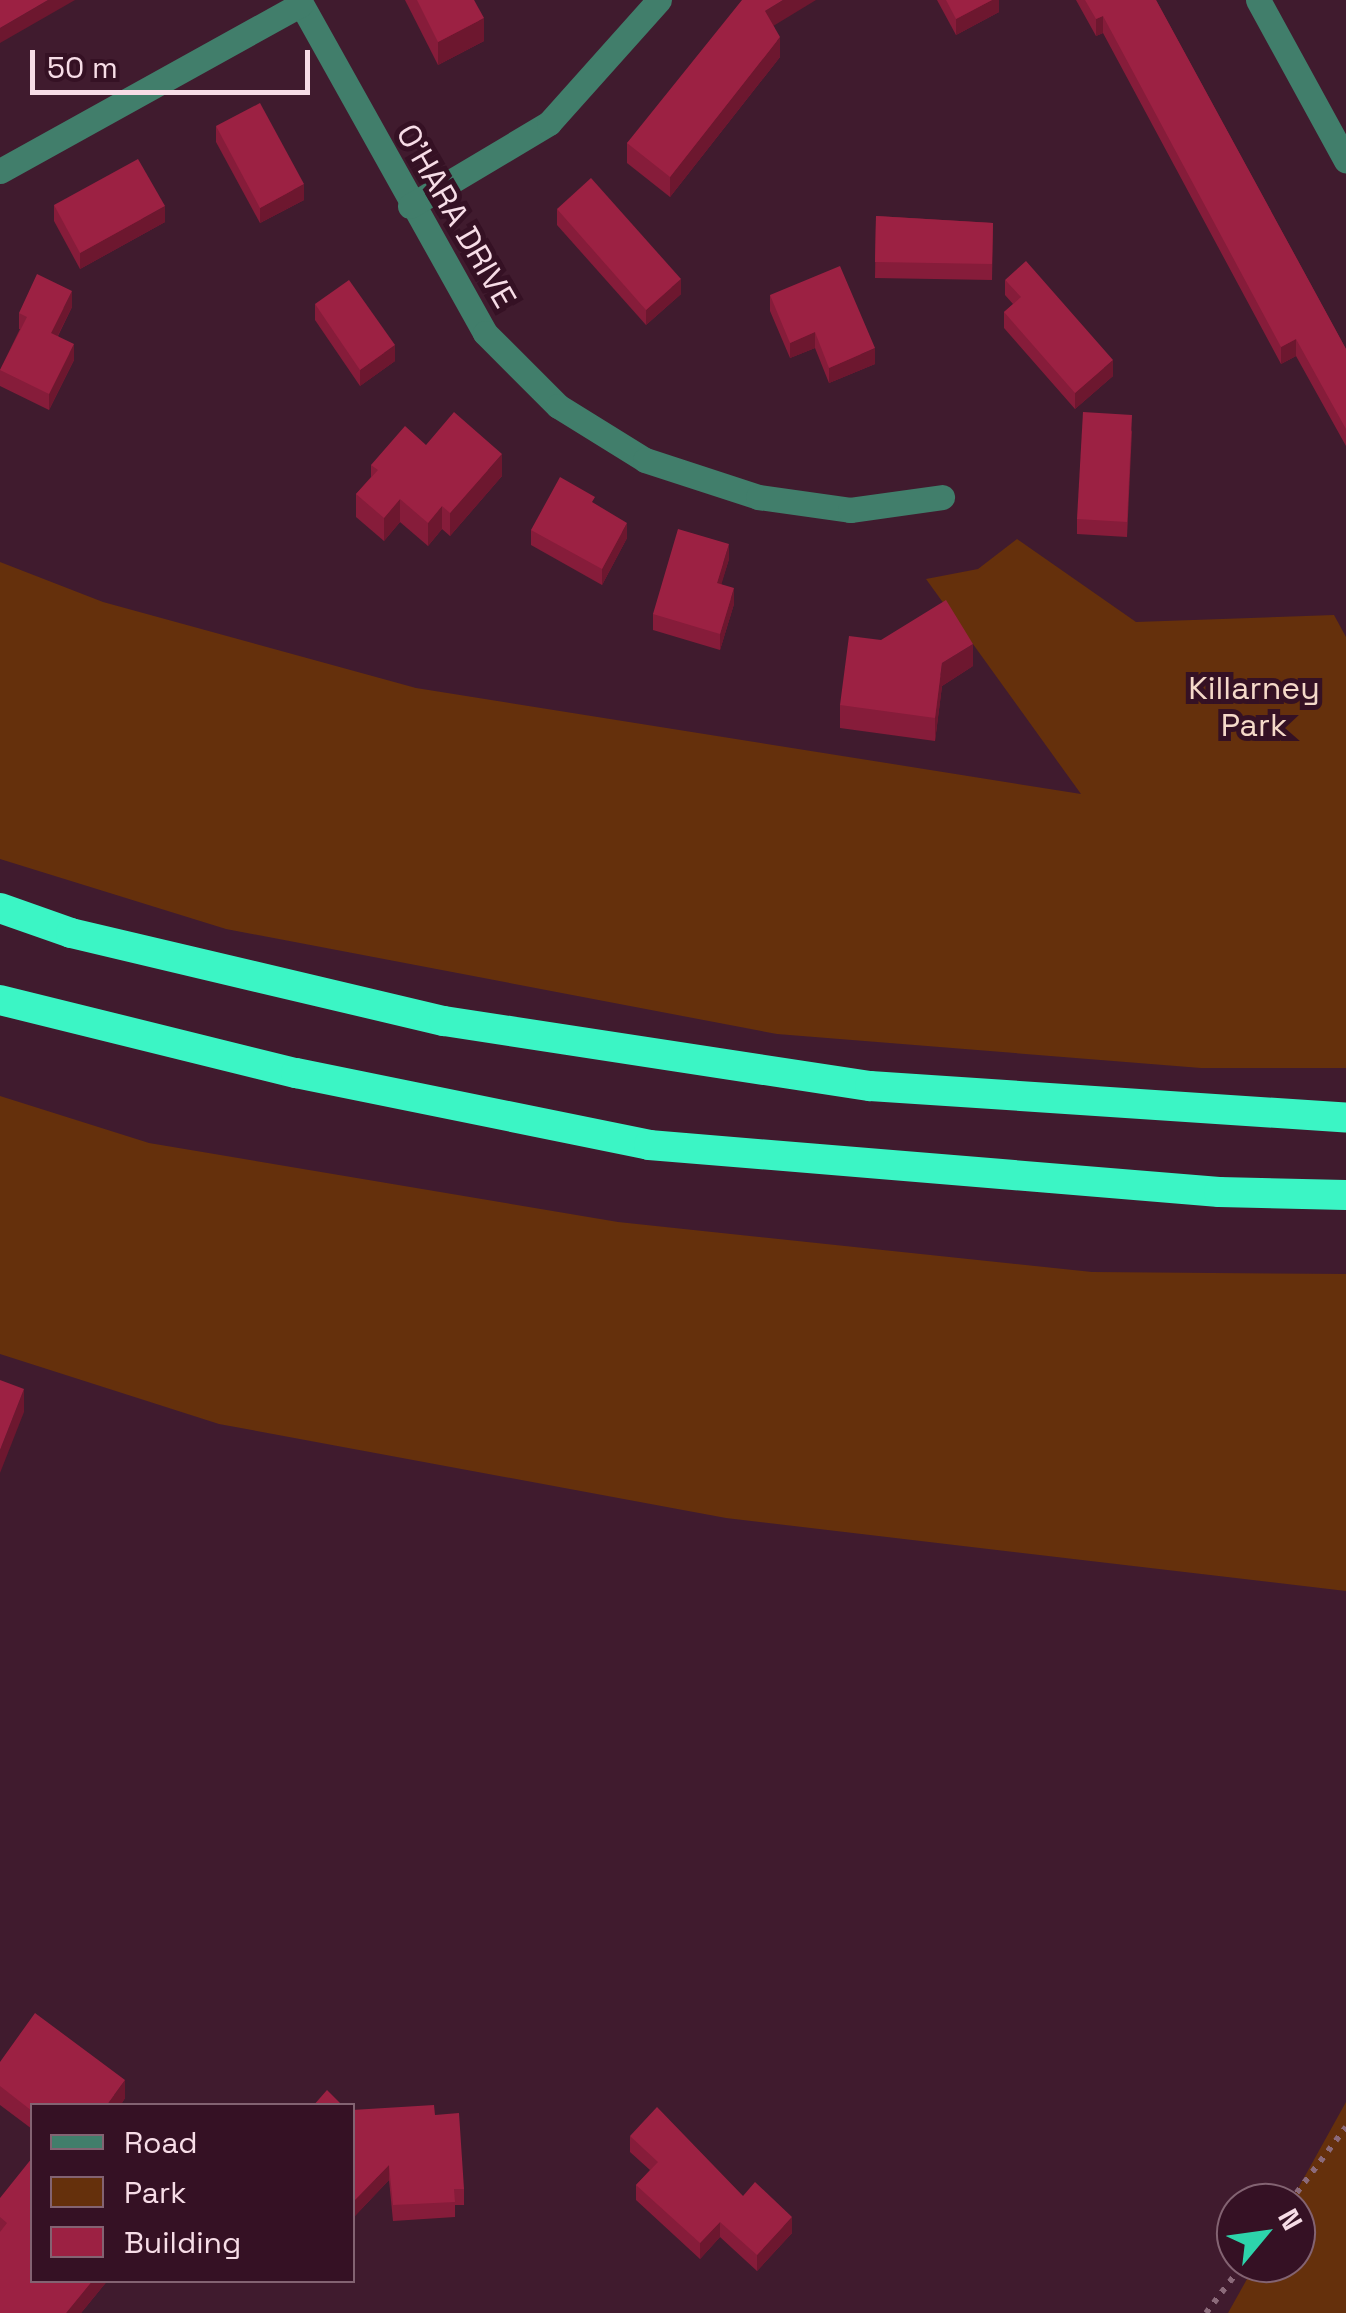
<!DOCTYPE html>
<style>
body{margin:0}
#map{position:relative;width:1346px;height:2313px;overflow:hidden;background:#401b2e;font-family:"Space Grotesk",sans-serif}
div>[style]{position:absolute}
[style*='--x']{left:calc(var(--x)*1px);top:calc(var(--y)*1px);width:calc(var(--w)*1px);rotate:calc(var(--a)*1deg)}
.green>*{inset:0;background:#65300c}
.path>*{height:6px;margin-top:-3px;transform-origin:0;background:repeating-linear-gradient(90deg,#8b6a7a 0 5px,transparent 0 13px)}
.minor>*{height:25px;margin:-12.5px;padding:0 12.5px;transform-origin:12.5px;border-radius:12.5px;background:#417e6b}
.highway>*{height:30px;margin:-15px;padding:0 15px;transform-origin:15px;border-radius:15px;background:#3bf5c5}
.wall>*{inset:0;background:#861c3a}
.shaded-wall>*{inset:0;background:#6d172f}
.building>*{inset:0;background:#9c2143}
span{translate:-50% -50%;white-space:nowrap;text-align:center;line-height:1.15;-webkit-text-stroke:10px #351124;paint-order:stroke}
.street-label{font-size:32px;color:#f7dde7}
.park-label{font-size:32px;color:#f5d9c9}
.legend{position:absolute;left:30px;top:2103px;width:325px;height:180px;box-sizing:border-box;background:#351124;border:2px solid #836372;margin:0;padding:12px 18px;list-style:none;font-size:30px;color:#f7dde7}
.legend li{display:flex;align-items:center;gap:20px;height:50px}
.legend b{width:50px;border:2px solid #836372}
.north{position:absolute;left:1216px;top:2183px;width:100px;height:100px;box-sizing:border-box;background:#351124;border:2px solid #836372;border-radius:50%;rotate:61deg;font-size:28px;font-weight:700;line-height:40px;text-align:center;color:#f7dde7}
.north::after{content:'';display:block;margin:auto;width:35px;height:45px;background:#2dd4ab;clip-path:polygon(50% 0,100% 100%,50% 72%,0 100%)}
.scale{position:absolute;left:30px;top:50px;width:280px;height:45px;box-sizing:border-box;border:5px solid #f7dde7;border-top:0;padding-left:12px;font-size:30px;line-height:35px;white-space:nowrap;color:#f7dde7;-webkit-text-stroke:8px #351124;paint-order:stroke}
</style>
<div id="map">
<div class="green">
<div style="clip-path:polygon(1017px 539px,1136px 622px,1334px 615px,1346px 637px,1346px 1068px,1201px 1068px,777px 1034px,226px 929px,0 859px,0 562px,103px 602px,416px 688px,1081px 794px,926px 579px,978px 569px)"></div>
<div style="clip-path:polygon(0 1096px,149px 1143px,618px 1222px,1092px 1272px,1346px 1274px,1346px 1591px,726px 1518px,219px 1424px,0 1354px)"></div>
<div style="clip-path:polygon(1346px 2102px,1346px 2313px,1228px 2313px,1256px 2263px,1296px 2263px,1296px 2203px,1290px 2203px)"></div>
</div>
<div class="path">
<div style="--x:1289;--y:2203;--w:95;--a:-53.1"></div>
<div style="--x:1206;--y:2313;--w:63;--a:-52.8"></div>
</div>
<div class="minor">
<div style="--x:299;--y:0;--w:381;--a:60.8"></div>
<div style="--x:485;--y:333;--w:103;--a:45"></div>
<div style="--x:558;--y:406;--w:102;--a:31.8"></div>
<div style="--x:645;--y:460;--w:119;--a:18.1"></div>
<div style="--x:758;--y:497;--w:93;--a:8"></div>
<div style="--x:850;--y:510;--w:93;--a:-8"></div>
<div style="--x:1258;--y:0;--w:183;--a:61.3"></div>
<div style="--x:0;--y:171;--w:344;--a:-29"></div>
<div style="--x:410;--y:206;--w:162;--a:-30.8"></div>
<div style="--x:549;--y:123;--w:165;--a:-48.2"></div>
</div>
<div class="highway">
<div style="--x:0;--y:908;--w:75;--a:19.4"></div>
<div style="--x:71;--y:933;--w:383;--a:13.3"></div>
<div style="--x:444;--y:1021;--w:431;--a:8.7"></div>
<div style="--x:870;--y:1086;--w:477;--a:3.8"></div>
<div style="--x:0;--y:1000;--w:305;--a:13.9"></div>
<div style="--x:296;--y:1073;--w:360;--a:11.5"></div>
<div style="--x:649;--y:1145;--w:572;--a:4.71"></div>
<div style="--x:1219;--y:1192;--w:127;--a:1.4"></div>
</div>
<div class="wall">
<div style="clip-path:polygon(405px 0,474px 0,484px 41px,438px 65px)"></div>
<div style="clip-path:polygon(937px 0,999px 0,999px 12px,956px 35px)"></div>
<div style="clip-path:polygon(1076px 0,1156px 0,1346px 349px,1346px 446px,1296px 356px,1281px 364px,1103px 33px,1096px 36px)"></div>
<div style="clip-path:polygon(774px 26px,780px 57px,670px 197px,627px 163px,627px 143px)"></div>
<div style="clip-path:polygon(216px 126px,304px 200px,260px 223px,216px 142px)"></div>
<div style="clip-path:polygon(54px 205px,165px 222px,80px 269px,54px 221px)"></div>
<div style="clip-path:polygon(557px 209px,681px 294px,646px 325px,557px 225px)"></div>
<div style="clip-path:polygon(876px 216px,993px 223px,992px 280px,875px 278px)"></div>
<div style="clip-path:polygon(1005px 280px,1113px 376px,1075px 409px,1004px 328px,1004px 312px,1013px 304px,1005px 295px)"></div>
<div style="clip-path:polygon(770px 295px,875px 364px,829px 383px,815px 348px,790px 358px,770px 311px)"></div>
<div style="clip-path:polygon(315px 304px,395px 361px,360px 386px,315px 320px)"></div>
<div style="clip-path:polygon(72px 307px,58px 336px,74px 360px,49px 410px,0 386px,0 370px,20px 329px,19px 329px,19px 313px)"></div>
<div style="clip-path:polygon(1132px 430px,1127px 537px,1077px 534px,1077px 519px)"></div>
<div style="clip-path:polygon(426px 445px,502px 476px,450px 536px,442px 529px,428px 546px,400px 522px,384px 541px,356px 517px,356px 494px,371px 477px,371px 465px)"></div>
<div style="clip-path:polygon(595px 504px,627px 538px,602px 585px,531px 545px,531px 530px)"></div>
<div style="clip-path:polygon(729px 559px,721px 584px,734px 604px,720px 650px,653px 630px,653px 614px)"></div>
<div style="clip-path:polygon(973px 666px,942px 686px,935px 741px,840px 728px,840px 705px)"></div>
<div style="clip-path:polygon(0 2062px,125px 2098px,120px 2106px,32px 2106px,32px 2129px,0 2105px)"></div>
<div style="clip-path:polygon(352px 2110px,435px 2115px,464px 2189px,464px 2205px,455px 2205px,455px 2217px,393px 2221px,389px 2180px,352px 2219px)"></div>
<div style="clip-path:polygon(630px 2136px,743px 2196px,792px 2233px,757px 2271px,720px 2237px,700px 2259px,636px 2200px,636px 2185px,650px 2170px,630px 2152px)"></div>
<div style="clip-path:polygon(0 2198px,108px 2280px,81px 2313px,0 2313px)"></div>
</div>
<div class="shaded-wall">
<div style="clip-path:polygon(48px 0,75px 0,0 43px,0 28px)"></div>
<div style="clip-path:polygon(783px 0,816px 0,765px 31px,765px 11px)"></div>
<div style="clip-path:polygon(992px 0,999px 0,999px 12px,956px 35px,956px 19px)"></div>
<div style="clip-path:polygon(1103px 16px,1103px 33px,1096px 36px,1096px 19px)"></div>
<div style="clip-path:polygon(484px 18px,484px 41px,438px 65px,438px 42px)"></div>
<div style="clip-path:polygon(780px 37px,780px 57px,670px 197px,670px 177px)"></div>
<div style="clip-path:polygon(304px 184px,304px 200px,260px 223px,260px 208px)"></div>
<div style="clip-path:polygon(165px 206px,165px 222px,80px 269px,80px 253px)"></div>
<div style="clip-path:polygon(681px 279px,681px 294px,646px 325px,646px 310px)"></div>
<div style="clip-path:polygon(72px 291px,72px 307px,51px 349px,51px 333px)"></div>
<div style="clip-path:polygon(815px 332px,815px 348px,790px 358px,790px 343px)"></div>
<div style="clip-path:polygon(1296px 339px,1296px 356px,1281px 364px,1281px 347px)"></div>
<div style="clip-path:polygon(74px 344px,74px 360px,49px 410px,49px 394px)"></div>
<div style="clip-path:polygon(395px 345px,395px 361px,360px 386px,360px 370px)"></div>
<div style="clip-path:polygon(875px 348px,875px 364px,829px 383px,829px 368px)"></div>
<div style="clip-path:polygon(1113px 360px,1113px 376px,1075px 409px,1075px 393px)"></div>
<div style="clip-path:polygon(502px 454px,502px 476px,450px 536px,450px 513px)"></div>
<div style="clip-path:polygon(400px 499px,400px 522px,384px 541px,384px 518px)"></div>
<div style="clip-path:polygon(442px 506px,442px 529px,428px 546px,428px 523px)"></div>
<div style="clip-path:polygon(627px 523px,627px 538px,602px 585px,602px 569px)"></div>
<div style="clip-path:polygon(729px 544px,729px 559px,717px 599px,717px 583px)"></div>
<div style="clip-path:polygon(734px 588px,734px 604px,720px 650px,720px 634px)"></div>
<div style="clip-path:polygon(973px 644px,973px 666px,942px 686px,935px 741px,935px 718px,942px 663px)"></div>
<div style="clip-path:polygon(24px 1389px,24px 1412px,0 1473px,0 1450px)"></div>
<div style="clip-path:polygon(125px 2080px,125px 2098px,120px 2106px,106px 2106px)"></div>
<div style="clip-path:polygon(389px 2165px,389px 2180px,352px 2219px,352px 2203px)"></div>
<div style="clip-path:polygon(792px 2217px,792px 2233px,757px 2271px,757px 2255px)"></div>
<div style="clip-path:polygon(720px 2222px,720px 2237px,700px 2259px,700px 2243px)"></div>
<div style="clip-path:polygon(93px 2280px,108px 2280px,81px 2313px,66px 2313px)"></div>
</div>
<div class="building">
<div style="clip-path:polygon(0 0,48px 0,0 28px)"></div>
<div style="clip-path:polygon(417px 0,474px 0,484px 18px,438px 42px)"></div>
<div style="clip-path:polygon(742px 0,783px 0,765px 11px,780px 37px,670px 177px,627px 143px)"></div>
<div style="clip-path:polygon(946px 0,992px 0,956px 19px)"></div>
<div style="clip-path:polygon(1085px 0,1156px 0,1346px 349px,1346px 429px,1296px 339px,1281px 347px,1103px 16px,1096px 19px)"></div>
<div style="clip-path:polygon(260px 103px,304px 184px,260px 208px,216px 126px)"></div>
<div style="clip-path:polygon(138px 159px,165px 206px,80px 253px,54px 205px)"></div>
<div style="clip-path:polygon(591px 178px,681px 279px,646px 310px,557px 209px)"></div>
<div style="clip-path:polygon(876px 216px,993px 223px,992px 264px,875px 262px)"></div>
<div style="clip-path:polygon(1026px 261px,1113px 360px,1075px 393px,1004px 312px,1021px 297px,1005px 280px)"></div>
<div style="clip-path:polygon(840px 266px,875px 348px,829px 368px,815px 332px,790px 343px,770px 295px)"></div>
<div style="clip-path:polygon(37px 274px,72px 291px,51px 333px,74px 344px,49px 394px,0 370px,27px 317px,19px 313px)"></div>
<div style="clip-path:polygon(349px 280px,395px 345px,360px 370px,315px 304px)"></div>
<div style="clip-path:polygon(454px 412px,502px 454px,450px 513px,442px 506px,428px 523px,400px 499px,384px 518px,356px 494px,378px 470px,371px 465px,405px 426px,426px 445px)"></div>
<div style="clip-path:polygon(1083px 412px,1132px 415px,1127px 522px,1077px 519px)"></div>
<div style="clip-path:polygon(560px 477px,595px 497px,592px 502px,627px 523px,602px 569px,531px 530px)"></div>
<div style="clip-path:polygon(678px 529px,729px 544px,717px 583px,734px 588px,720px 634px,653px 614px)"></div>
<div style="clip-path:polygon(946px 600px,973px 644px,942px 663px,935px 718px,840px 705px,849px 636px,881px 640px)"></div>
<div style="clip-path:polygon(0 1380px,24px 1389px,0 1450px)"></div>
<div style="clip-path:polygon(35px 2013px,125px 2080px,106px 2106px,32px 2106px,32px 2111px,0 2086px,0 2062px)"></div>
<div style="clip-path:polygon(327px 2090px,343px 2106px,313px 2106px)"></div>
<div style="clip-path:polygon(434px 2105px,435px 2115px,459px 2113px,464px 2189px,454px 2189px,455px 2202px,393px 2205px,389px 2165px,352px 2203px,352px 2110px)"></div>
<div style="clip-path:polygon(657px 2107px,743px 2196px,755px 2182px,792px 2217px,757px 2255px,720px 2222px,700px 2243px,636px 2185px,658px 2162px,630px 2136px)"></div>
<div style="clip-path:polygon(32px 2158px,32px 2280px,93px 2280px,66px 2313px,0 2313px,0 2232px,7px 2223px,0 2217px,0 2198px)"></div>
</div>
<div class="street-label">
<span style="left:456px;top:216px;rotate:60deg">O'HARA DRIVE</span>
</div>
<div class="park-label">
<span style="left:1254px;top:707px">Killarney<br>Park</span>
</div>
<ul class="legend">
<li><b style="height:12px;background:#417e6b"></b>Road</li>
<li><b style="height:28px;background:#65300c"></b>Park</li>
<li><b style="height:28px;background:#9c2143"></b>Building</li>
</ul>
<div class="north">N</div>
<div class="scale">50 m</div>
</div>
